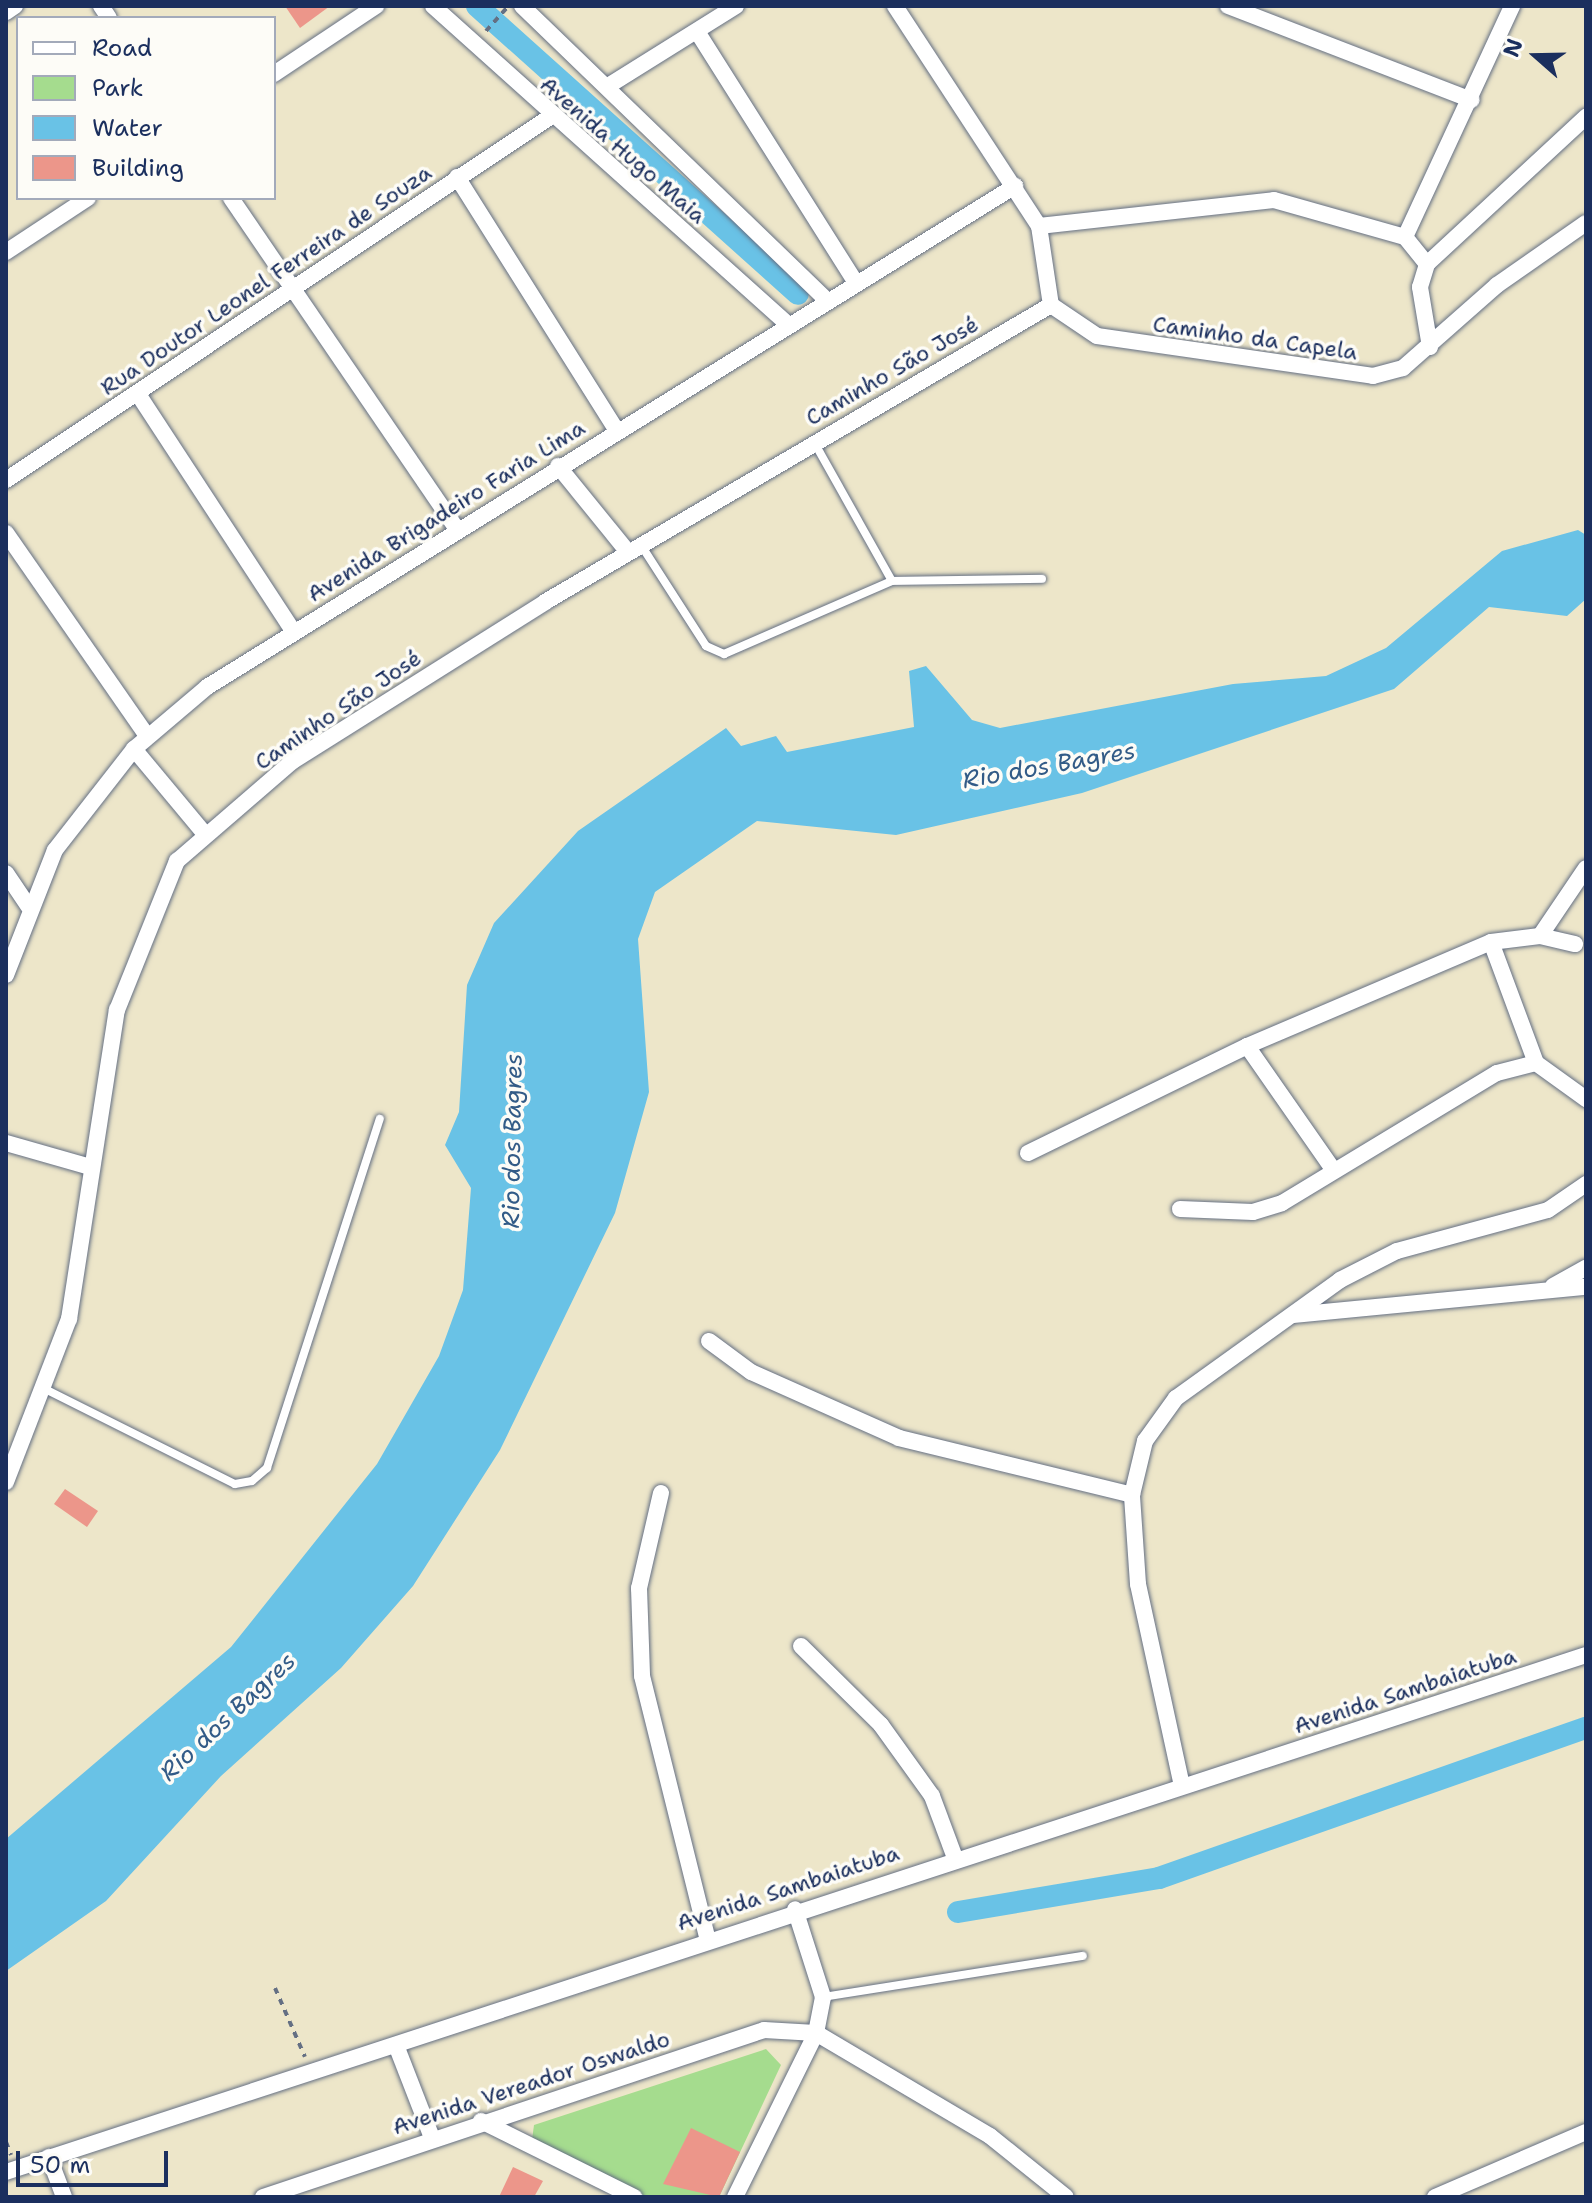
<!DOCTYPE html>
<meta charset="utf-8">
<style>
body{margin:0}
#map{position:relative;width:1592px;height:2203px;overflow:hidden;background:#ede6c9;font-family:"Shantell Sans",sans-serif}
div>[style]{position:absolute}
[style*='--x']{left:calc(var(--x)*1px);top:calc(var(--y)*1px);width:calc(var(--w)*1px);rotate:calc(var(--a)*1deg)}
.green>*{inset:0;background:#a5dc8e}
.water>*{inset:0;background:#69c2e6}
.canal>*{height:22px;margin:-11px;padding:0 11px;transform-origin:11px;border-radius:11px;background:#69c2e6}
.building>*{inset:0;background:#ec968a}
.path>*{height:4px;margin-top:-2px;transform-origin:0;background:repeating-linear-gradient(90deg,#646f83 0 6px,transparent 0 12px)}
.roads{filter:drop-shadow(0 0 2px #646f83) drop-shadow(0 0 2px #646f83)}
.lane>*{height:8px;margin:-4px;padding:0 4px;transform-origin:4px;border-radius:4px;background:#fff}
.street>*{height:16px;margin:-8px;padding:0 8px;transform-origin:8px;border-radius:8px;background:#fff}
span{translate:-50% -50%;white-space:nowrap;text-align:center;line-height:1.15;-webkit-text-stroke:7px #fdfcf7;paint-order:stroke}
.street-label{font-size:22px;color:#1b2f5e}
.water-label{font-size:24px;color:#325b87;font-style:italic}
.frame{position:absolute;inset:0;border:8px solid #1b2f5e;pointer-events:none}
.legend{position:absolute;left:16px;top:16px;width:260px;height:184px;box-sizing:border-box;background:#fdfcf7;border:2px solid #a3aaba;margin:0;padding:10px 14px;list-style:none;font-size:24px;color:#1b2f5e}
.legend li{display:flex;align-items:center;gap:16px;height:40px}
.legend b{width:40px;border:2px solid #a3aaba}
.north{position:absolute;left:1496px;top:16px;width:80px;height:80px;-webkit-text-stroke:6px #fdfcf7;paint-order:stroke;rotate:290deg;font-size:22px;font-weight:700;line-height:32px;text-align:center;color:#1b2f5e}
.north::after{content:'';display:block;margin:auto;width:28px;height:36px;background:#1b2f5e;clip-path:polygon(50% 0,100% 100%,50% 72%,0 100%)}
.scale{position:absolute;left:16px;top:2151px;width:152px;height:36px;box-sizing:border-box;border:4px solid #1b2f5e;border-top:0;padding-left:10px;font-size:24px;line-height:28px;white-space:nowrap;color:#1b2f5e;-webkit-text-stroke:6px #fdfcf7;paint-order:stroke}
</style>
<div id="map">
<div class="green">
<div style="clip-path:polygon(766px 2049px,781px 2065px,719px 2197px,647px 2197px,532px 2140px,534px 2125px)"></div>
</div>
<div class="water">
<div style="clip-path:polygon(1578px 530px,1586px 535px,1586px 599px,1567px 616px,1489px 607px,1394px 689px,1082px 793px,896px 835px,757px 821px,655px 892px,638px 939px,649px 1092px,615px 1213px,500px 1450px,413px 1586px,341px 1668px,221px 1776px,106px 1901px,6px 1971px,6px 1839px,231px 1647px,377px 1464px,439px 1356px,463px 1290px,471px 1188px,445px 1145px,459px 1112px,467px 985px,494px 923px,578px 831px,726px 728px,741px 746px,776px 736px,787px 752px,914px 727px,909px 671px,926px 666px,972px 720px,1000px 728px,1233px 684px,1326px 676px,1386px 648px,1502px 551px)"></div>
</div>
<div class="canal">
<div style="--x:477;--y:6;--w:431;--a:41.9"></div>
<div style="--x:958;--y:1912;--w:204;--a:-9.6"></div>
<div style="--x:1159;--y:1878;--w:453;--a:-19.4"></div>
</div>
<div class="building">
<div style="clip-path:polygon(285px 6px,330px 6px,300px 28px)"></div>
<div style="clip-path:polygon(65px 1489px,98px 1511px,87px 1527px,54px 1504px)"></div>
<div style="clip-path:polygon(691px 2128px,740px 2152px,719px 2197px,663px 2184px)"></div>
<div style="clip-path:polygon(513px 2167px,543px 2181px,534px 2197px,499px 2197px)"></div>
</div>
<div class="path">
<div style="--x:486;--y:31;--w:31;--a:-48"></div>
<div style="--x:275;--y:1988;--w:75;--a:66.5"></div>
<div style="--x:6;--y:2142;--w:14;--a:69"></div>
</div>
<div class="roads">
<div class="lane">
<div style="--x:814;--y:442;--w:159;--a:60.7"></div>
<div style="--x:641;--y:545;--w:120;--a:57.2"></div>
<div style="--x:706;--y:646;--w:20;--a:24"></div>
<div style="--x:724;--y:654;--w:183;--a:-23.5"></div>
<div style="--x:892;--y:581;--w:150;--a:-0.8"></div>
<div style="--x:47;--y:1390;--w:210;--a:26.6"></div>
<div style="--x:235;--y:1484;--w:17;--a:-10"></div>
<div style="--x:252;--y:1481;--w:20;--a:-41"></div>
<div style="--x:267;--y:1468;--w:367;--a:-72.1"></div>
<div style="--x:823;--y:1997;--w:263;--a:-9"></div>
</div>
<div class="street">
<div style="--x:101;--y:6;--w:14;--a:56"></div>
<div style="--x:433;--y:6;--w:477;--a:41.9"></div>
<div style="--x:522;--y:6;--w:423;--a:44"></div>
<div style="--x:895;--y:6;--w:263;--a:56.8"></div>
<div style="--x:1039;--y:226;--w:80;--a:81.4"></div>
<div style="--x:1051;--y:305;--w:55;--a:34"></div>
<div style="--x:1097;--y:336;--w:279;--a:8.2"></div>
<div style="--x:1373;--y:376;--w:31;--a:-15"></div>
<div style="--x:1403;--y:368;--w:125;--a:-41.4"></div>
<div style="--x:1497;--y:285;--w:108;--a:-34.9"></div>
<div style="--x:1228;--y:6;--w:261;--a:21.1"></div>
<div style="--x:6;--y:12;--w:11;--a:-34"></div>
<div style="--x:698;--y:33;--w:294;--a:57.7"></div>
<div style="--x:274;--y:74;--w:123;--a:-33.7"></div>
<div style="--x:608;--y:86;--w:151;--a:-32"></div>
<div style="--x:457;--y:177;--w:300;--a:57.8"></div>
<div style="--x:231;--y:198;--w:403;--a:55.7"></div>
<div style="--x:1039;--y:226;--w:236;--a:-6.3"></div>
<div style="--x:1274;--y:200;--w:136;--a:15.8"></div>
<div style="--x:1405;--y:237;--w:35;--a:51"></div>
<div style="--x:1405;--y:237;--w:255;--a:-65.1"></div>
<div style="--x:6;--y:252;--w:98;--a:-33.4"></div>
<div style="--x:1430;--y:347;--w:61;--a:-99.5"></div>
<div style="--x:1420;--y:287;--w:24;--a:-73"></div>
<div style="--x:1427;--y:264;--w:217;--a:-42.8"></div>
<div style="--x:138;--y:394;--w:285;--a:56.8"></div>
<div style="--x:558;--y:466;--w:111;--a:50.9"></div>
<div style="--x:6;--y:480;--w:654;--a:-33.71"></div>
<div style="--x:6;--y:533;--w:247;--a:55.2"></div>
<div style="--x:134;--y:749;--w:109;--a:50.2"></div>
<div style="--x:6;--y:873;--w:40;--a:56"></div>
<div style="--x:1540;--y:936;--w:82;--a:-55.9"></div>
<div style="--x:1491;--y:942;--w:129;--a:69.6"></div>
<div style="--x:6;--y:975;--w:134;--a:-68.6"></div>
<div style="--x:55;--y:850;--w:128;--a:-52"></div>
<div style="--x:134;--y:749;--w:96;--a:-40.3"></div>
<div style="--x:207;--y:687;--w:951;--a:-31.8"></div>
<div style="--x:1247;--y:1046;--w:149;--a:55.1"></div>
<div style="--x:6;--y:1143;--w:87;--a:15.9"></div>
<div style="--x:1028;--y:1153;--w:244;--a:-26"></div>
<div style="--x:1247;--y:1046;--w:265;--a:-23.1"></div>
<div style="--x:1491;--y:942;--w:49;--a:-7"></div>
<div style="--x:1540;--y:936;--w:36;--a:13"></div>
<div style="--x:1180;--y:1209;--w:73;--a:2.4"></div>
<div style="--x:1253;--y:1212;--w:30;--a:-17"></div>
<div style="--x:1282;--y:1203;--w:251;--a:-31.2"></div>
<div style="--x:1497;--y:1073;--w:40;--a:-14.4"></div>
<div style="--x:1536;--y:1063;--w:62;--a:35.8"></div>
<div style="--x:1553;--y:1286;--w:38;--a:-29"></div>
<div style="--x:1293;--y:1315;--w:294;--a:-5.5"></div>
<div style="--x:709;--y:1341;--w:52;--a:36.4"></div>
<div style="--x:751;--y:1372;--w:162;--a:24"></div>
<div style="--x:899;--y:1438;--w:240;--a:13.7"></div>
<div style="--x:6;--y:1482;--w:175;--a:-68.9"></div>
<div style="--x:69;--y:1319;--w:313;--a:-81.2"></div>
<div style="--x:117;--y:1010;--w:161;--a:-68.1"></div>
<div style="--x:177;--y:861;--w:153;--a:-40.8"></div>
<div style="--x:293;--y:761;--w:298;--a:-32.2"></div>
<div style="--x:545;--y:602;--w:587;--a:-30.41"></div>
<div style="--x:661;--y:1493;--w:98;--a:103"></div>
<div style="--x:639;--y:1588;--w:88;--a:88"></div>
<div style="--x:642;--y:1676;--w:269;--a:76"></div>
<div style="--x:801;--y:1646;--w:112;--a:44.6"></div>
<div style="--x:881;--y:1725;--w:87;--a:54.3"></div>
<div style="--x:932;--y:1796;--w:66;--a:69.6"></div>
<div style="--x:1182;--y:1786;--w:207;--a:-102.3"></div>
<div style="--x:1138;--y:1584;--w:89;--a:-93.9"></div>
<div style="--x:1132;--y:1495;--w:56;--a:-76.5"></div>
<div style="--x:1145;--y:1441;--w:53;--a:-54.2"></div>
<div style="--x:1176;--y:1398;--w:202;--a:-35.7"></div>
<div style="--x:1340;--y:1280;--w:64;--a:-27"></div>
<div style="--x:1397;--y:1251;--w:156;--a:-15.2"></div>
<div style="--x:1548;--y:1210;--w:46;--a:-34.4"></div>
<div style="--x:396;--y:2045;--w:100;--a:68.8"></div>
<div style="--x:481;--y:2121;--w:171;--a:26.4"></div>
<div style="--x:49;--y:2157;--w:43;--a:69.4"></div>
<div style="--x:6;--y:2172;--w:1662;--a:-18.12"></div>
<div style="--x:263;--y:2197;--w:528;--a:-18.43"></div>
<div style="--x:764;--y:2030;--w:52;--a:3.3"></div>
<div style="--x:816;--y:2033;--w:202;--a:30.6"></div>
<div style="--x:990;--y:2136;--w:97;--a:38.8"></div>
<div style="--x:735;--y:2197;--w:183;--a:-63.7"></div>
<div style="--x:816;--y:2033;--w:37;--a:-79"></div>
<div style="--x:823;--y:1997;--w:92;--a:-107.7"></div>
<div style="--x:1435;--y:2197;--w:164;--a:-23.3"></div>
</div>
</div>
<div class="street-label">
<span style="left:623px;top:150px;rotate:41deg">Avenida Hugo Maia</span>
<span style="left:266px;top:280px;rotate:-34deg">Rua Doutor Leonel Ferreira de Souza</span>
<span style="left:1255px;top:338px;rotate:8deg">Caminho da Capela</span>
<span style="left:892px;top:371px;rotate:-30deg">Caminho São José</span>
<span style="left:446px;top:511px;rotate:-32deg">Avenida Brigadeiro Faria Lima</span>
<span style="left:338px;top:710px;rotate:-34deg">Caminho São José</span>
<span style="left:1405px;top:1691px;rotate:-18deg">Avenida Sambaiatuba</span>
<span style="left:788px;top:1888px;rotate:-18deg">Avenida Sambaiatuba</span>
<span style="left:531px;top:2083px;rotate:-18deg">Avenida Vereador Oswaldo</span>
</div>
<div class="water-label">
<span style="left:1049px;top:766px;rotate:-10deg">Rio dos Bagres</span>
<span style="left:513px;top:1141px;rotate:-89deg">Rio dos Bagres</span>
<span style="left:228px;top:1717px;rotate:-43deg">Rio dos Bagres</span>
</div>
<div class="frame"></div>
<ul class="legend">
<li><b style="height:10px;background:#fff"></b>Road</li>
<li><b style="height:22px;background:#a5dc8e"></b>Park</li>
<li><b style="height:22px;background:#69c2e6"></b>Water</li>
<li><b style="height:22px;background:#ec968a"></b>Building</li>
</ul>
<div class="north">N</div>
<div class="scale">50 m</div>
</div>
